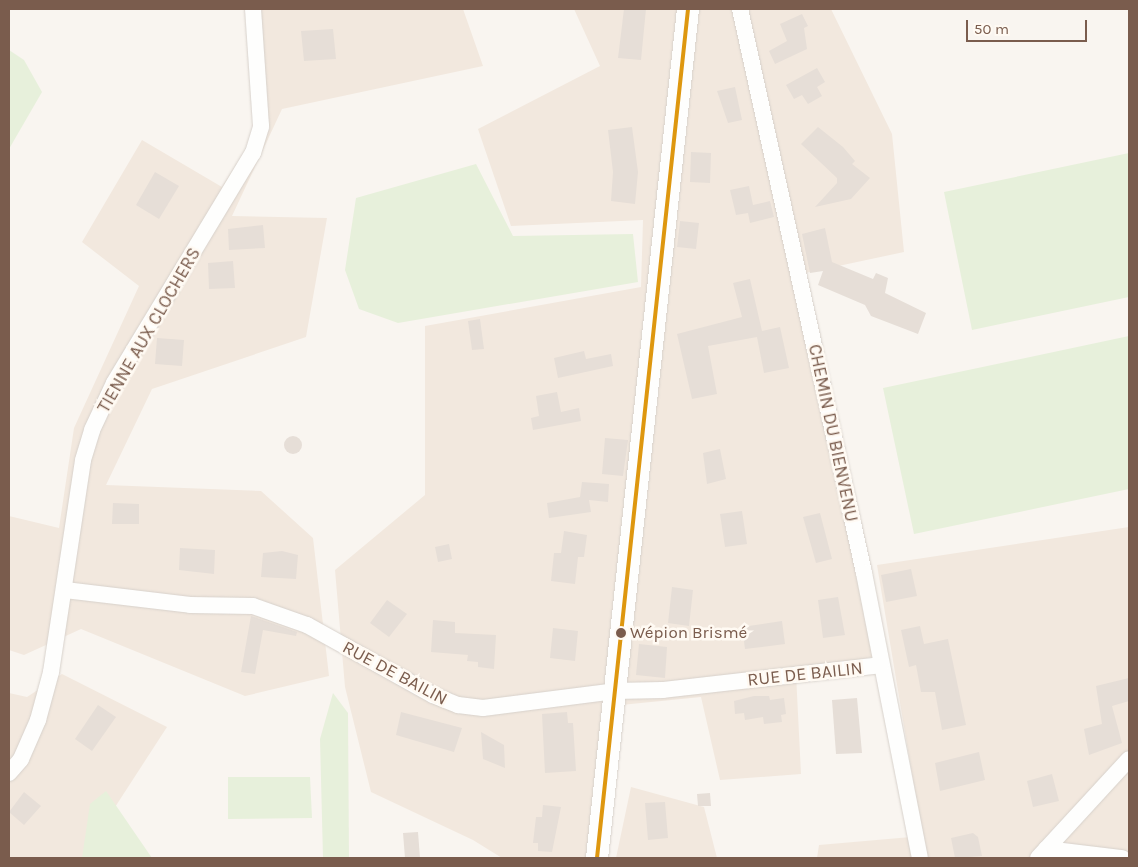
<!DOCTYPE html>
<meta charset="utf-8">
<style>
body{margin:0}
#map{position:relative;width:1138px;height:867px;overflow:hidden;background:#f9f5f0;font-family:Karla,sans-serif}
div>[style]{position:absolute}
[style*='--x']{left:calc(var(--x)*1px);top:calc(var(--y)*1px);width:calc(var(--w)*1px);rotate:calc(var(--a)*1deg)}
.residential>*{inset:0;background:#f2e8de}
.green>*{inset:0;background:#e7f0db}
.building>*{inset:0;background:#e6ded7}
.round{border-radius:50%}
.roads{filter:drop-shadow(0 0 1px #d7d1cb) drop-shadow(0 0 1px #d7d1cb)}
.minor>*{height:16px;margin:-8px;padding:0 8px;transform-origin:8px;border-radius:8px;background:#fefefd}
.secondary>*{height:22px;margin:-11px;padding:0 11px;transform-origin:11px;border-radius:11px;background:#fefefd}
.bus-1>*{height:4px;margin:-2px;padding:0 2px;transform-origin:2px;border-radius:2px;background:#de970f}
.dots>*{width:14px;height:14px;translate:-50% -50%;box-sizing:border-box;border:2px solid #fffaf3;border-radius:50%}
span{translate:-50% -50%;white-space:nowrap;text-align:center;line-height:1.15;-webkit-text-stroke:5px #fffaf3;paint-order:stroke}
.bus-label{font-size:17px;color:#7a5c4d}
.left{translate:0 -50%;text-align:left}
.street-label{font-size:18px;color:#7a5c4d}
.frame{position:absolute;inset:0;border:10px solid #7a5c4d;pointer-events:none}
.scale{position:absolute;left:966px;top:20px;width:121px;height:22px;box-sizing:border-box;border:2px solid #7a5c4d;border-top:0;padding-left:6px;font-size:15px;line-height:18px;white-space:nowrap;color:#7a5c4d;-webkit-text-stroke:4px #fffaf3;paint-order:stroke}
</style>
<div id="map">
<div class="residential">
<div style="clip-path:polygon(250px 9px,463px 9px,483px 66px,282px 109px,232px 216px,327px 218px,306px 337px,152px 389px,106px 485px,261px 491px,313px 538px,329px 676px,245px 696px,81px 629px,24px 655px,9px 650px,9px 516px,59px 528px,74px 428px,139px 286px,82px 242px,142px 140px,222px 187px,256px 133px)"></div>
<div style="clip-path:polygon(574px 9px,831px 9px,892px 134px,904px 252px,796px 275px,876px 656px,796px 674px,801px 774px,720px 780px,701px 697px,621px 705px,605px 858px,502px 858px,473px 840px,371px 792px,345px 687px,335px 570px,425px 495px,425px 326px,641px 287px,643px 220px,511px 226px,478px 129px,600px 66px)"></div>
<div style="clip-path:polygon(1129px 527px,1129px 858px,926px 858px,877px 565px)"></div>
<div style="clip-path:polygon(62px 674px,167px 727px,82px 858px,9px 858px,9px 693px,27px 697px)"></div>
<div style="clip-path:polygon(631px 787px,704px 807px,717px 858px,616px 858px)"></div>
<div style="clip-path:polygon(911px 837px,917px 858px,817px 858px,819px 845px)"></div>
</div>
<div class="green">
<div style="clip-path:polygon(9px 50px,24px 60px,42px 92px,9px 149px)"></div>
<div style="clip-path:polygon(1129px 153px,1129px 297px,972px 330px,944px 192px)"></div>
<div style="clip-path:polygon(476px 164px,513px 236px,633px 234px,638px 282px,398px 323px,359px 309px,345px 270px,356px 198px)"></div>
<div style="clip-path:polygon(1129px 336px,1129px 489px,914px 534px,883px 388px)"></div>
<div style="clip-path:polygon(333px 693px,348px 713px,349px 858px,323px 858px,320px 739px)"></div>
<div style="clip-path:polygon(228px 777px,310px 777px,312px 818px,228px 819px)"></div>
<div style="clip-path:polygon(106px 791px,152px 858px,82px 858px,90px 804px)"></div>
</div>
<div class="building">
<div style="clip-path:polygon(624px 9px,646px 9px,641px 60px,618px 58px)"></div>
<div style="clip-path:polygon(802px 14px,808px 26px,804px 28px,807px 49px,775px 64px,769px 51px,787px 41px,780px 24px)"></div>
<div style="clip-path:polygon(333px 29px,336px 59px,304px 61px,301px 31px)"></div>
<div style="clip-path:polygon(817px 68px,825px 82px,817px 87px,822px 96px,808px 104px,802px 95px,794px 99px,786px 85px)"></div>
<div style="clip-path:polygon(735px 87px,742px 120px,728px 123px,717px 91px)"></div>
<div style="clip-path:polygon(632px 127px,638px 172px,635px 204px,611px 201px,613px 172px,608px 130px)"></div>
<div style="clip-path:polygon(818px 127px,843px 147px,855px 161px,852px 164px,870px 178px,851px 199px,815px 207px,837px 183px,837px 178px,801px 144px)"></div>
<div style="clip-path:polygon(691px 152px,711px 153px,710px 183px,690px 182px)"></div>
<div style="clip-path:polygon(155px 172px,179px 186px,159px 219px,136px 205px)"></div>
<div style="clip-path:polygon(749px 186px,753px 205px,770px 201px,774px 217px,750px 223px,748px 213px,736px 215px,730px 190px)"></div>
<div style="clip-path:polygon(680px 221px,699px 223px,696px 249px,677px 247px)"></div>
<div style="clip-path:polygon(263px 225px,265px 248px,229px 250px,228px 229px)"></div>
<div style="clip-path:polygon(825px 228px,832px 262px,873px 279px,876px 273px,888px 278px,885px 293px,926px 313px,918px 334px,871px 316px,865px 305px,818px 285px,823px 271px,810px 273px,802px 234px)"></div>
<div style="clip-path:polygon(233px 261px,235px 288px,209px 289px,208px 263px)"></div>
<div style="clip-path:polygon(750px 279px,762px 331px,780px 327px,789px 368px,764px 373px,757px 337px,708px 346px,717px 394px,692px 399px,677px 334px,742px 317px,733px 283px)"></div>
<div style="clip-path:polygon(480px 319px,484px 349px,472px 350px,468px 321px)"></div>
<div style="clip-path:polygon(157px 338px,184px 340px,182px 366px,155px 364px)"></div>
<div style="clip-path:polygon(584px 351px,586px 359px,611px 354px,613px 366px,558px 378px,554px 358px)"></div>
<div style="clip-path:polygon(557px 392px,561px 412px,579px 408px,581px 421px,533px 430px,531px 418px,539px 416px,536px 396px)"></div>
<div class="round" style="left:284px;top:436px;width:18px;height:18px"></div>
<div style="clip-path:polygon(605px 438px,628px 440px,623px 476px,602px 474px)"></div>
<div style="clip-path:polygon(720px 449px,726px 479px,707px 484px,703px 453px)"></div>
<div style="clip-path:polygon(582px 482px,609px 484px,608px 502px,589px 500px,591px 512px,549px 518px,547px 503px,580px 497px)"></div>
<div style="clip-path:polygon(113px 503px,139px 504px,139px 524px,112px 524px)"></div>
<div style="clip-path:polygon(742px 511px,747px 544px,725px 547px,720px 514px)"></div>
<div style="clip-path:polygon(820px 513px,832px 559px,816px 563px,803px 517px)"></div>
<div style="clip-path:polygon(564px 531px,587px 535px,584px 557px,578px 557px,575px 584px,551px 581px,554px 553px,561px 553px)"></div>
<div style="clip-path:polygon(449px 544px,452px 559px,438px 562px,435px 547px)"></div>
<div style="clip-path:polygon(180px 548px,215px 550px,214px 574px,179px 570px)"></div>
<div style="clip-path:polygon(282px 551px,298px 555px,296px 579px,261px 577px,263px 553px)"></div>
<div style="clip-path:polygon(911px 569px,917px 596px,886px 602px,881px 575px)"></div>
<div style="clip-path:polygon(672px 587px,693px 590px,689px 626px,668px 623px)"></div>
<div style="clip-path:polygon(838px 597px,845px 635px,823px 638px,818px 600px)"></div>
<div style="clip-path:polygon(387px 600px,407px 614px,389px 637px,370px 623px)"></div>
<div style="clip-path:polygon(251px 616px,297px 632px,296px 636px,263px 630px,255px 674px,241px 672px)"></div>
<div style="clip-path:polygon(433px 620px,455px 622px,455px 633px,496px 635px,494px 669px,478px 667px,478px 662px,467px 661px,468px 655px,431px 652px)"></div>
<div style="clip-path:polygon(782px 621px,785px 644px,745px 649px,742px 627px)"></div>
<div style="clip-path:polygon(920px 626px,924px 644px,948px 639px,966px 725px,942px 730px,935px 692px,921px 692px,916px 665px,909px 667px,901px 630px)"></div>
<div style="clip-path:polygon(553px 628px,578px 631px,575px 661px,550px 658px)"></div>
<div style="clip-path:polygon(639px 644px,667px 647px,665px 678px,636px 675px)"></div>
<div style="clip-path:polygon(1129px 678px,1129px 701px,1112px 706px,1122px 743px,1089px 755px,1084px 729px,1102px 724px,1096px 686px)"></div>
<div style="clip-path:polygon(754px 696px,769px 696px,770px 700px,784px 698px,786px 714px,781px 715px,782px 722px,764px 724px,763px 717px,745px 720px,744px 713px,735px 714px,734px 701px)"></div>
<div style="clip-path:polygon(857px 698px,862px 753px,836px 754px,832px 700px)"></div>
<div style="clip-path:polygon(98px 705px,116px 717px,92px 751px,75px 739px)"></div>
<div style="clip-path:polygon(401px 712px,462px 728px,454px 752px,396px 735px)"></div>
<div style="clip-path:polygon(567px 712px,568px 723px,573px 723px,576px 771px,545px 773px,542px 714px)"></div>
<div style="clip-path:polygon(481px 732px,504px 745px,505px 768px,483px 759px)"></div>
<div style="clip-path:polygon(979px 752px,985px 780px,940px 791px,935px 763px)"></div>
<div style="clip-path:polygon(1052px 774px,1059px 801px,1033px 807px,1027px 781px)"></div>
<div style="clip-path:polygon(24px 792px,41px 806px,24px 825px,9px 812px)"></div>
<div style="clip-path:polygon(710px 793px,711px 806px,698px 806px,697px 794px)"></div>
<div style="clip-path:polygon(665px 802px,668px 838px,648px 840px,645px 803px)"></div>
<div style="clip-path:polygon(543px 805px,561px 807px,552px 852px,538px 851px,538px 843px,533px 843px,536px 817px,542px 817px)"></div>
<div style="clip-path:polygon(418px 832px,420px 858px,405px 858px,403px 833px)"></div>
<div style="clip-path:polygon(973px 833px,978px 837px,982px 856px,955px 858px,951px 838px)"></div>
</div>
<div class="roads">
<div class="minor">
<div style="--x:740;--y:9;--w:577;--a:77.6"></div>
<div style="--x:864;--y:573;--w:290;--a:78.9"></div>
<div style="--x:65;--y:590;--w:126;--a:6.8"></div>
<div style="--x:190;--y:605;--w:63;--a:0.9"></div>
<div style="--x:253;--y:606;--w:57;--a:19.4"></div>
<div style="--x:307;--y:625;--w:144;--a:29.1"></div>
<div style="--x:433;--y:695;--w:27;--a:22"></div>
<div style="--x:458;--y:705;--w:25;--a:7"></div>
<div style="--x:483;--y:708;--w:133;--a:-7.3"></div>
<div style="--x:615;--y:691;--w:48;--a:-1.2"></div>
<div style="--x:663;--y:690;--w:219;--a:-6.5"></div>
<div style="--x:9;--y:773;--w:18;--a:-49"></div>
<div style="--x:21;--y:759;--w:43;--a:-66.4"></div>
<div style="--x:38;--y:720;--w:50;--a:-74.8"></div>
<div style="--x:51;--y:672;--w:214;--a:-81.4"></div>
<div style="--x:83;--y:460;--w:31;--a:-73"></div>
<div style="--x:92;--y:430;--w:52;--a:-64.9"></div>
<div style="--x:114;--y:383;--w:269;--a:-58.9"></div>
<div style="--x:253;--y:153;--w:28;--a:-73"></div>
<div style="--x:261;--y:126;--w:117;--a:-93.9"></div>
<div style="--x:1046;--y:849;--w:77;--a:6.8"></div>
<div style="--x:1038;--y:858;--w:134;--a:-47.4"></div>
</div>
<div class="secondary">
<div style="--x:597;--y:858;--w:854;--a:-83.88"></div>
</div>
</div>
<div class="bus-1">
<div style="--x:597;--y:858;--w:854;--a:-83.88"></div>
</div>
<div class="dots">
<div style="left:621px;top:633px;background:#7a5c4d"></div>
</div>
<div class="bus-label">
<span class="left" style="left:630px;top:633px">Wépion Brismé</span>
</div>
<div class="street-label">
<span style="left:149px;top:330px;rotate:-60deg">TIENNE AUX CLOCHERS</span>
<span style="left:833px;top:433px;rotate:78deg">CHEMIN DU BIENVENU</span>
<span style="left:395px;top:673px;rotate:28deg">RUE DE BAILIN</span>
<span style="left:805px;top:674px;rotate:-6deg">RUE DE BAILIN</span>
</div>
<div class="frame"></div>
<div class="scale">50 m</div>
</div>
